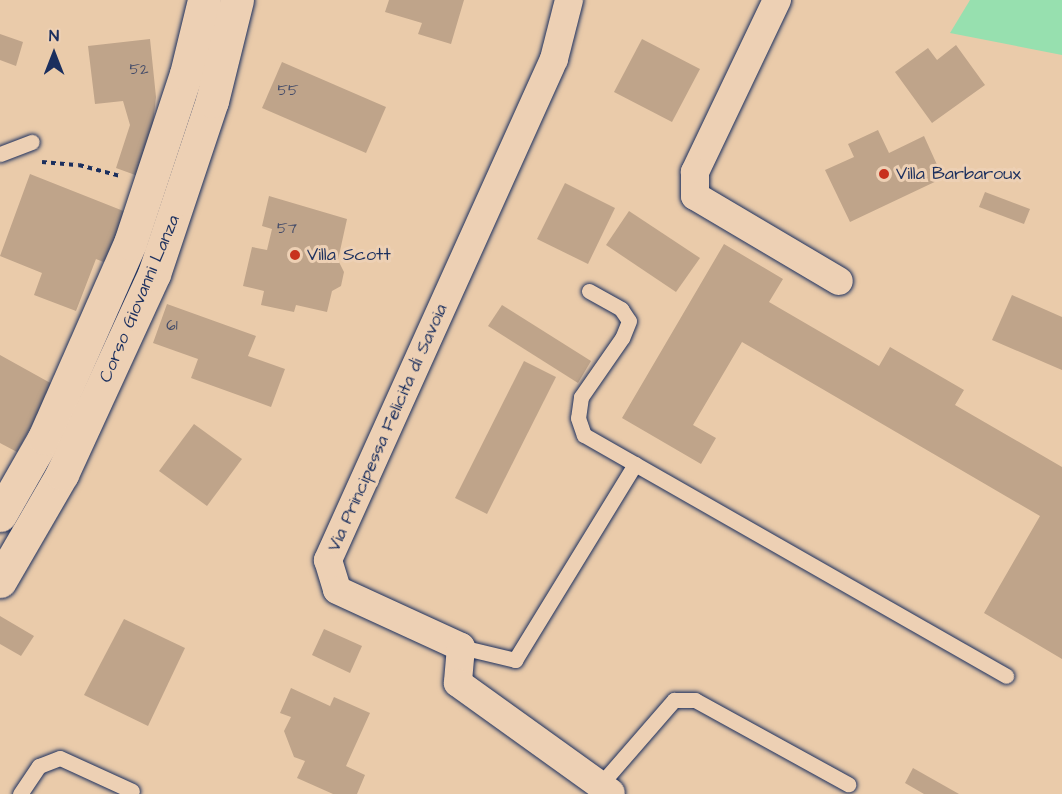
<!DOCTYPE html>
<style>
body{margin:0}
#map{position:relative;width:1062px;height:794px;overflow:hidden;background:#eacbaa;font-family:"Architects Daughter",sans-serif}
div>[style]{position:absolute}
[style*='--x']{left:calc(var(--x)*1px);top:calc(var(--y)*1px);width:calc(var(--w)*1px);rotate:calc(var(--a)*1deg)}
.green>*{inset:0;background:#97e0af}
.building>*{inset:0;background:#bfa48a}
.path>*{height:4px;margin-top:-2px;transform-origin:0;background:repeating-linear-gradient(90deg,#1b2f5e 0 4.5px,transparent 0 9px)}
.roads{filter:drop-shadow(0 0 2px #1b2f5e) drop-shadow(0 0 2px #1b2f5e)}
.service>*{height:15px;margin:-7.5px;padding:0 7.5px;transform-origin:7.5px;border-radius:7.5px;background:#edd0b4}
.minor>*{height:28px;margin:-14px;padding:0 14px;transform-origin:14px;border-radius:14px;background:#edd0b4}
.tertiary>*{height:33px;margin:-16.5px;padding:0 16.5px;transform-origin:16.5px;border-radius:16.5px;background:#edd0b4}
.dots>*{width:16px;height:16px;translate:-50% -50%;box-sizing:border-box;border:3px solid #edd0b4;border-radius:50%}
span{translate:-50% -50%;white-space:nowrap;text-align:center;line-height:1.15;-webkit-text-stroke:6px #edd0b4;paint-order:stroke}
.number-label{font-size:15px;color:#444c69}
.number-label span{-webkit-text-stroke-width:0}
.poi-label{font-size:18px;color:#1b2f5e}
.left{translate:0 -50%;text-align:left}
.street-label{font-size:18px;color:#1b2f5e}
.north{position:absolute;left:24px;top:24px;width:60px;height:60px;-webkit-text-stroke:4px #edd0b4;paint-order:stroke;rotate:0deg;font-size:16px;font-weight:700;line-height:24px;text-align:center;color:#1b2f5e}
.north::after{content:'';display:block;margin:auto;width:21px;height:27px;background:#1b2f5e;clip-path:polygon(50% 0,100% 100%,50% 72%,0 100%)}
</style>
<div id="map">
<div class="green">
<div style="clip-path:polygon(970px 0,1062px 0,1062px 55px,950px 33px)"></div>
</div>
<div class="building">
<div style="clip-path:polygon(389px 0,464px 0,451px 44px,418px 34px,422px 23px,385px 12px)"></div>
<div style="clip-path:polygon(0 34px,23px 42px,16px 66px,0 60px)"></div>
<div style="clip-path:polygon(150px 39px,156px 97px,152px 133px,138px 176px,116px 168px,130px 125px,123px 101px,95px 104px,88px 46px)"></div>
<div style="clip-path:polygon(642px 39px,700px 69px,672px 122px,614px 92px)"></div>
<div style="clip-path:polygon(956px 45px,985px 85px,932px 123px,895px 72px,928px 48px,937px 60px)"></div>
<div style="clip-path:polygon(282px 62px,386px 107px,366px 153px,262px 108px)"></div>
<div style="clip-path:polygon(878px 130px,889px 153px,924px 136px,943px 178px,850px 222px,825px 170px,854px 157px,848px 144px)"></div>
<div style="clip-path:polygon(30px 174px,126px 212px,106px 263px,96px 259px,76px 311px,34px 295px,42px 273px,0 256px)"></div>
<div style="clip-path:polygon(565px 183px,615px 208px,588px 264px,537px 239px)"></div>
<div style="clip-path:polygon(985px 192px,1030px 209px,1024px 224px,979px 207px)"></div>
<div style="clip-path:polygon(269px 196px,347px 219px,338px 260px,344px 272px,341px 286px,332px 291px,327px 312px,296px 305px,294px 312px,261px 305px,264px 291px,243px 286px,252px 247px,267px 250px,272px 229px,262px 226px)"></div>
<div style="clip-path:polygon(629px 211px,700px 258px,676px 292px,606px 245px)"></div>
<div style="clip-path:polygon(724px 244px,783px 279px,769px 302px,879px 366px,890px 347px,964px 390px,955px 405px,1062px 467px,1062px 659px,984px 613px,1040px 516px,742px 342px,693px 425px,716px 438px,701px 464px,622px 418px)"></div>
<div style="clip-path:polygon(1012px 295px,1062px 317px,1062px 370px,992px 340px)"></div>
<div style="clip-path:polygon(167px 304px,256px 336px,248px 356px,285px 369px,271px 407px,191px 378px,198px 359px,153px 343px)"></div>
<div style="clip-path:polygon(502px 305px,591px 361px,578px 383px,488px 326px)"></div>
<div style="clip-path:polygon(0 355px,54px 385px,17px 452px,0 443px)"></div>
<div style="clip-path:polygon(524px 361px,556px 377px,487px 514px,455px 498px)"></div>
<div style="clip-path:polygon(194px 424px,242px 459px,207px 506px,159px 471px)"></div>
<div style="clip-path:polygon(0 616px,34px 636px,21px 656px,0 644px)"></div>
<div style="clip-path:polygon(124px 619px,185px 648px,148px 726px,84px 695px)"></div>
<div style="clip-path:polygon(324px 629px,362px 646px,350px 673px,312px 655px)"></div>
<div style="clip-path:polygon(291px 688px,330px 706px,334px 697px,370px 713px,346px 766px,365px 775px,357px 794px,333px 794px,297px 778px,305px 761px,294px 757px,284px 731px,291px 717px,280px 713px)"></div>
<div style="clip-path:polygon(913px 768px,959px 794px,924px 794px,905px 783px)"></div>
</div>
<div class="path">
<div style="--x:42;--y:162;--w:37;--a:5"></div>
<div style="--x:79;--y:165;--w:42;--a:15"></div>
</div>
<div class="roads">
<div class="service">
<div style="--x:0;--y:154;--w:34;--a:-21"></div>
<div style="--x:589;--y:291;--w:37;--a:29"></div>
<div style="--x:621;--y:309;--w:14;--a:56"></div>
<div style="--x:629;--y:321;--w:18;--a:112"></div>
<div style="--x:622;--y:338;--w:72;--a:124.8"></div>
<div style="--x:581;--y:397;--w:21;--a:98"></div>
<div style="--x:578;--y:418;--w:18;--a:71"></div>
<div style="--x:584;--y:435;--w:486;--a:29.7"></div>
<div style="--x:461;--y:647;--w:56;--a:13.5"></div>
<div style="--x:515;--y:660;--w:230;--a:-58.5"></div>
<div style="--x:600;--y:785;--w:113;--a:-49"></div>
<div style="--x:674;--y:700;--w:21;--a:0"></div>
<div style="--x:695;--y:700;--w:175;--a:28.8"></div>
<div style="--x:20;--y:794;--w:34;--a:-56"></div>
<div style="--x:39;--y:766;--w:22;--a:-21"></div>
<div style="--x:60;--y:758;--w:79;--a:24.6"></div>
</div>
<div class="minor">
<div style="--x:569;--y:0;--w:61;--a:104.3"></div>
<div style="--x:554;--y:59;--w:550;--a:114.28"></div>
<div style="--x:328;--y:560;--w:31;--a:73"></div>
<div style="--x:337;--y:590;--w:136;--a:24.7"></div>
<div style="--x:461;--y:647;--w:36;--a:95"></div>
<div style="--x:458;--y:683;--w:188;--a:35.7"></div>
<div style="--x:777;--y:0;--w:191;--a:115.5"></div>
<div style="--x:695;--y:172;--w:24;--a:90"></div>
<div style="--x:695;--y:196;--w:167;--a:30.6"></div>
</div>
<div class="tertiary">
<div style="--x:0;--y:515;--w:89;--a:-60.3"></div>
<div style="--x:44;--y:438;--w:213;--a:-66.2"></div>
<div style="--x:130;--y:243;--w:178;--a:-71.7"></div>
<div style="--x:186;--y:74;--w:76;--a:-76.3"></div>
<div style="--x:0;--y:581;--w:124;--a:-59.9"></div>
<div style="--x:62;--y:474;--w:220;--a:-65.3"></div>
<div style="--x:154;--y:274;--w:182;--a:-71.5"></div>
<div style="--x:212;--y:101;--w:104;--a:-76.1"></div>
</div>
</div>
<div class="dots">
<div style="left:884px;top:174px;background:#c8321e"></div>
<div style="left:295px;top:255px;background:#c8321e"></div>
</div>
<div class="number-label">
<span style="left:139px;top:70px">52</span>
<span style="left:288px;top:91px">55</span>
<span style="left:287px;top:229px">57</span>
<span style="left:172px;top:326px">61</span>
</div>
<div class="poi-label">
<span class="left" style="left:896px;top:174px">Villa Barbaroux</span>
<span class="left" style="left:307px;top:255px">Villa Scott</span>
</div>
<div class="street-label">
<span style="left:140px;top:299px;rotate:-67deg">Corso Giovanni Lanza</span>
<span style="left:388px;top:428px;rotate:-66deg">Via Principessa Felicita di Savoia</span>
</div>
<div class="north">N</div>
</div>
